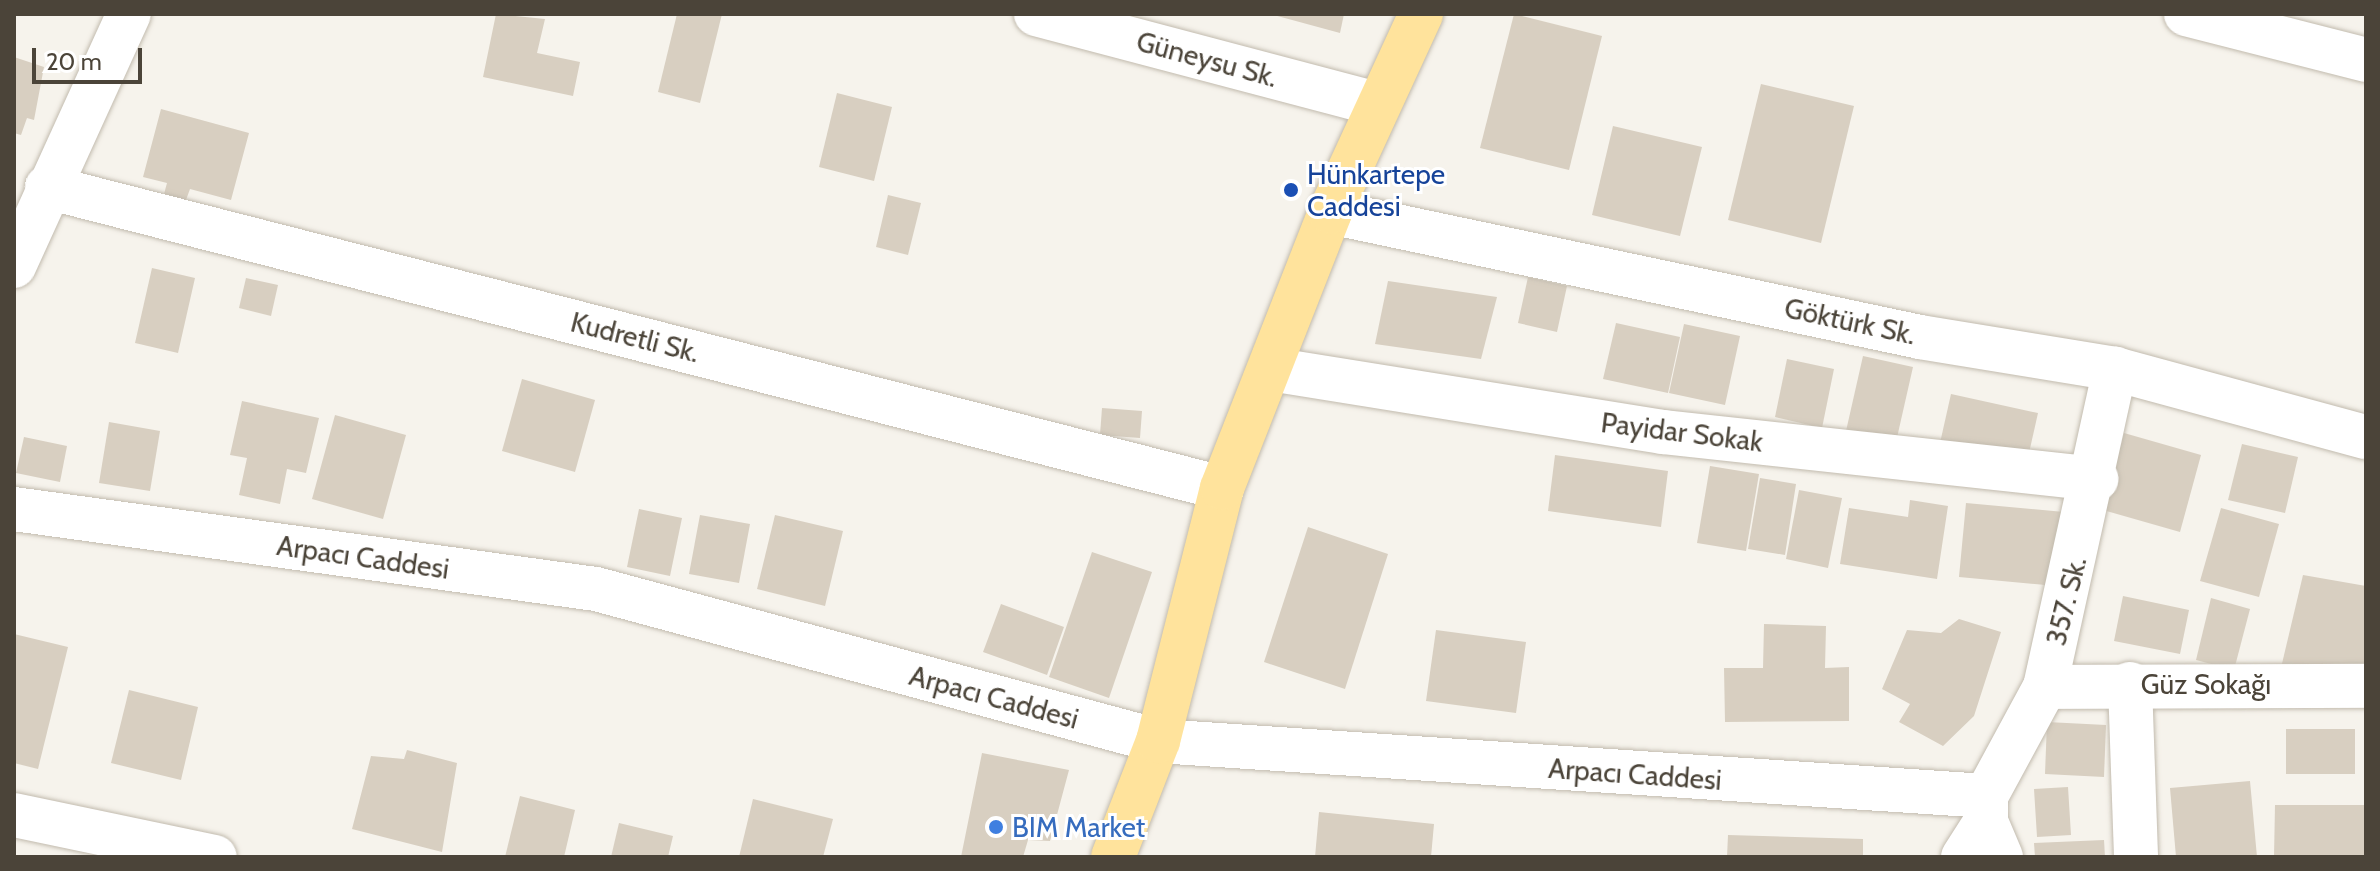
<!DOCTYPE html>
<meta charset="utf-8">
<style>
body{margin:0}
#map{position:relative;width:2380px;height:871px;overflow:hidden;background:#f6f3ec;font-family:Cabin,sans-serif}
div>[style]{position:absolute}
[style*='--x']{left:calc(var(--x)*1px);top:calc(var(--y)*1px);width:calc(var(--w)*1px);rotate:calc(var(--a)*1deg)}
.building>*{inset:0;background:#d8cfc1}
.roads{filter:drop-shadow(0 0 2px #c2bbae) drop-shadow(0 0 2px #c2bbae)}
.minor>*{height:44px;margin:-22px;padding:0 22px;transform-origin:22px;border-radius:22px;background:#fff}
.major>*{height:44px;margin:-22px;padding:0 22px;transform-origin:22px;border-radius:22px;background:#ffe39c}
.dots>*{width:22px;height:22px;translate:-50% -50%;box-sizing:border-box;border:4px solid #fff;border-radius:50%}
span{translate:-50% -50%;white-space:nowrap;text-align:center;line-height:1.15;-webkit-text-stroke:6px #fff;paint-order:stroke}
.street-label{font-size:28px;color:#4b4439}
.transit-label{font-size:28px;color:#164399}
.left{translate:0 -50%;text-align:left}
.shop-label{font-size:28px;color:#366cbe}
.frame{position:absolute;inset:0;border:16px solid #4b4439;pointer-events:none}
.scale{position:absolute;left:32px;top:48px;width:110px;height:36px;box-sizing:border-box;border:4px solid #4b4439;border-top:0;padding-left:10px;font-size:24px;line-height:28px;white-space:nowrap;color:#4b4439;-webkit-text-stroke:6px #fff;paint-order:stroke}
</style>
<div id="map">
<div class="building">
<div style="clip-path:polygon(496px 14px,545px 19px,537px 53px,580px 62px,573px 96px,483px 77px)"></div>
<div style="clip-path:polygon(677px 14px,722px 14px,700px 103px,658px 92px)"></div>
<div style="clip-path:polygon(1270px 14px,1344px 14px,1340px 33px)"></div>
<div style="clip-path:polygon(1514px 14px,1602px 36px,1569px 170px,1480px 148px)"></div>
<div style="clip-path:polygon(14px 57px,44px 67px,34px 120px,27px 118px,21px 135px,14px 133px)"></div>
<div style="clip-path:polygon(1761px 84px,1854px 106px,1821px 243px,1728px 220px)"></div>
<div style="clip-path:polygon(837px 93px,892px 107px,874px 181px,819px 167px)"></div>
<div style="clip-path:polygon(161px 109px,249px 133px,231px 200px,190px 189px,186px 200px,164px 194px,167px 183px,143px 177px)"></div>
<div style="clip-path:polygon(1613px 126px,1702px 147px,1680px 236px,1592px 215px)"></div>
<div style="clip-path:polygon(888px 195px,921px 203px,908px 255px,876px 247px)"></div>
<div style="clip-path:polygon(152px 268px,195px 278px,178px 353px,135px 343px)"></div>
<div style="clip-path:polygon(1528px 277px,1567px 286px,1557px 332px,1518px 323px)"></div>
<div style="clip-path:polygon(246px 278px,278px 285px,271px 316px,239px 308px)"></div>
<div style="clip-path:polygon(1388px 281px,1497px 297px,1481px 359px,1375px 344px)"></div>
<div style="clip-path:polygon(1616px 323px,1680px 337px,1668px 393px,1603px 379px)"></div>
<div style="clip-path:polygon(1684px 324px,1740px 336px,1725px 405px,1669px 393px)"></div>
<div style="clip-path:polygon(1863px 356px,1913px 367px,1896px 442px,1846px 431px)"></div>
<div style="clip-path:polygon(1787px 359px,1834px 369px,1822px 428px,1775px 417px)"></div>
<div style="clip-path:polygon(522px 379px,595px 400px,575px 472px,502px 451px)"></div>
<div style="clip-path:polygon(1951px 394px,2038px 413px,2027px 462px,1940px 443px)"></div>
<div style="clip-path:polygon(242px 401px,319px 418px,306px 473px,287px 469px,280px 504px,239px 495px,247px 458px,230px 455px)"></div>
<div style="clip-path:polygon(1102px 408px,1142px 411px,1140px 438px,1100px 435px)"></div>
<div style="clip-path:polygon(335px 415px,406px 435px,383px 519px,312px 499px)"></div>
<div style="clip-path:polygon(109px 422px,160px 431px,150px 491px,99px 483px)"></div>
<div style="clip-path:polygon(2124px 433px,2201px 455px,2180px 532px,2103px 510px)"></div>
<div style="clip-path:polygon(24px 437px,67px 446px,60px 482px,16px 473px)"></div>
<div style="clip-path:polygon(2242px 444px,2298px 457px,2285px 513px,2228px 500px)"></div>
<div style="clip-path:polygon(1555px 455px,1668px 471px,1661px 527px,1548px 511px)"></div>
<div style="clip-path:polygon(1710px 466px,1759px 474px,1746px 551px,1697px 543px)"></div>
<div style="clip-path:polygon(1760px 478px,1796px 484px,1785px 555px,1748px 549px)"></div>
<div style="clip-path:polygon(1799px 490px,1842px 498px,1828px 568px,1786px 559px)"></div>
<div style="clip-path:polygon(1910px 500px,1948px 506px,1937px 579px,1840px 564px,1849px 508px,1908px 517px)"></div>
<div style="clip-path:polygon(1966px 503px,2064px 512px,2056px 586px,1959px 577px)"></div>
<div style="clip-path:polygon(2221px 508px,2279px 524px,2259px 597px,2200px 581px)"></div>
<div style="clip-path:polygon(639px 509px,682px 518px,670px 576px,627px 567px)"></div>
<div style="clip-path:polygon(700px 515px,750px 524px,739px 583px,689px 574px)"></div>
<div style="clip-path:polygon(775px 515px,843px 531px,825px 606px,757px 589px)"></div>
<div style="clip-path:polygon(1308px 527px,1388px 554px,1345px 689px,1264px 662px)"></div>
<div style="clip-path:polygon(1092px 552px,1152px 572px,1109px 698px,1049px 677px)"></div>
<div style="clip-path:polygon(2303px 575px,2366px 586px,2366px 675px,2280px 672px)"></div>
<div style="clip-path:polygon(2123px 596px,2189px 610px,2180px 654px,2114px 641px)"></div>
<div style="clip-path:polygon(2211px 598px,2250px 609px,2234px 670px,2196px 660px)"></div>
<div style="clip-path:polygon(1001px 604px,1064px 627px,1047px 675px,983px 652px)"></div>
<div style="clip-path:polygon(1959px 619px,2001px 632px,1974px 716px,1943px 746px,1899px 722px,1910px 704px,1882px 689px,1907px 630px,1941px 633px)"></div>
<div style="clip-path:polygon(1764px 624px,1826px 626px,1825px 668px,1849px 667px,1849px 721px,1725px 722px,1724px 668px,1763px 668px)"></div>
<div style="clip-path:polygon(1436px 630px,1526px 642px,1516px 713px,1426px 701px)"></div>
<div style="clip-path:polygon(14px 634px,68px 647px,38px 769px,14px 763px)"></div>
<div style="clip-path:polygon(129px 690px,198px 707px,181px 780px,111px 763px)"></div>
<div style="clip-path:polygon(2047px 722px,2106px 725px,2104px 777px,2045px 774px)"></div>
<div style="clip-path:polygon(2286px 729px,2355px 729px,2355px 774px,2286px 774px)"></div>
<div style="clip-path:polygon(407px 750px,457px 763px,442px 852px,352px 829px,371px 756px,404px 759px)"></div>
<div style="clip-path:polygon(982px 753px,1069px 770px,1050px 841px,1028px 840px,1023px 857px,961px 857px)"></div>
<div style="clip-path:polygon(2250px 781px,2257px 857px,2176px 857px,2170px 788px)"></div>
<div style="clip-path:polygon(2068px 787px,2071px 835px,2037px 837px,2034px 789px)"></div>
<div style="clip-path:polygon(520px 796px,575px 810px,564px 857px,505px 857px)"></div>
<div style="clip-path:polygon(753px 799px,833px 819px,823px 857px,739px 857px)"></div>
<div style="clip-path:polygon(2275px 805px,2366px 805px,2366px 857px,2274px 857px)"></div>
<div style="clip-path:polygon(1319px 812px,1434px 824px,1431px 857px,1315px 857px)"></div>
<div style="clip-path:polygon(619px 823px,673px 836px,668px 857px,611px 857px)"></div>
<div style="clip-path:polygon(1728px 835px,1863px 839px,1863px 857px,1727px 857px)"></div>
<div style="clip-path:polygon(2104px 840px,2105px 857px,2035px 857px,2034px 843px)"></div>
</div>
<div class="roads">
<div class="minor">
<div style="--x:1036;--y:14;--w:353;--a:14.8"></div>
<div style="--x:2186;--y:14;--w:186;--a:14.3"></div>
<div style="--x:47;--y:187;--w:1213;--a:14.37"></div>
<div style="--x:1330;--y:212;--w:603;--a:11.96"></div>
<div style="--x:1920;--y:337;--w:198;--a:9.3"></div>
<div style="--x:2115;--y:369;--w:260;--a:15.2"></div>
<div style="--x:14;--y:266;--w:277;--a:-65.5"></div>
<div style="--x:1270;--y:369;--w:398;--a:9.1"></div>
<div style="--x:1663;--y:432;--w:436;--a:6.2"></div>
<div style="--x:14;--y:509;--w:587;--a:7.83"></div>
<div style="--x:596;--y:589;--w:582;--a:15.13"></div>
<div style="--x:1158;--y:741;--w:830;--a:3.8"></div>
<div style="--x:2130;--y:684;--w:173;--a:88"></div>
<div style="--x:2045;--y:687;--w:321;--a:-0.2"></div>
<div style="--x:14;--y:815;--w:205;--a:11.8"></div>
<div style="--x:1963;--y:857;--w:43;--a:-57.4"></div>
<div style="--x:2001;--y:857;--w:39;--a:-113"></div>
<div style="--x:1986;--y:821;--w:25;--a:-90"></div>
<div style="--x:1986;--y:796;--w:124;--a:-61.6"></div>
<div style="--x:2045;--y:687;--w:326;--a:-77.6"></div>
</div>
<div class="major">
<div style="--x:1113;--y:857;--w:124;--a:-68.8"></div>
<div style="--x:1158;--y:741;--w:261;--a:-75.8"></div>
<div style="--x:1222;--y:488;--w:296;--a:-68.6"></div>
<div style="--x:1330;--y:212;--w:218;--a:-65.3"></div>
</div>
</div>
<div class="dots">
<div style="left:1291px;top:190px;background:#1a4fb4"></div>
<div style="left:996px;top:827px;background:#3f7fe0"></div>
</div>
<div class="street-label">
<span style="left:1207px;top:59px;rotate:15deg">Güneysu Sk.</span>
<span style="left:1850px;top:321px;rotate:12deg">Göktürk Sk.</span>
<span style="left:635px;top:337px;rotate:14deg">Kudretli Sk.</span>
<span style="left:1682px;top:432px;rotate:7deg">Payidar Sokak</span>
<span style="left:363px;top:557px;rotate:8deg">Arpacı Caddesi</span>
<span style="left:2066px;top:601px;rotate:-76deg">357. Sk.</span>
<span style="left:2206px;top:684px">Güz Sokağı</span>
<span style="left:994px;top:697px;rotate:15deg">Arpacı Caddesi</span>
<span style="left:1635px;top:774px;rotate:4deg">Arpacı Caddesi</span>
</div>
<div class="transit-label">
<span class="left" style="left:1307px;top:190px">Hünkartepe<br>Caddesi</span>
</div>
<div class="shop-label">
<span class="left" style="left:1012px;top:827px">BIM Market</span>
</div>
<div class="frame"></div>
<div class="scale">20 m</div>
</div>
